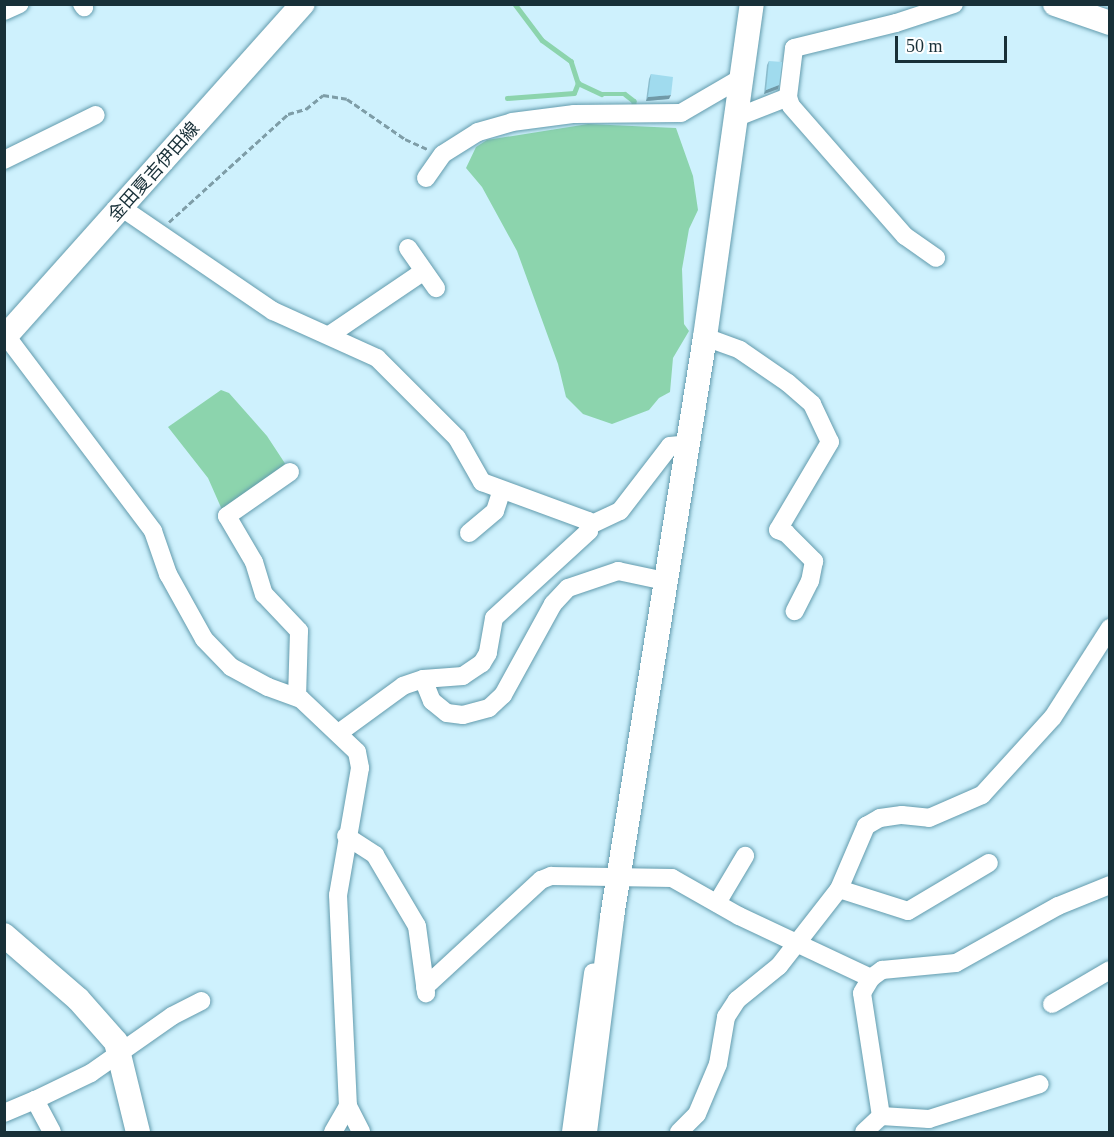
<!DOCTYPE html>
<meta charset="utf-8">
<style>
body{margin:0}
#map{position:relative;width:1114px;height:1137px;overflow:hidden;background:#cef1fd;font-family:"Times New Roman","Noto Sans JP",serif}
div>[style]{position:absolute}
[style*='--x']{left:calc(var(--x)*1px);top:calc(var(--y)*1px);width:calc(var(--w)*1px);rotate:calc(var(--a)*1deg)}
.water>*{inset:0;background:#8cd4ad}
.stream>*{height:4.5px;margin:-2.25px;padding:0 2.25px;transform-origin:2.25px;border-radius:2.25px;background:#8cd4ad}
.path>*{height:3px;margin-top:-1.5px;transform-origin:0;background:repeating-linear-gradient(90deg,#7e9da7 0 6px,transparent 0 9px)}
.roads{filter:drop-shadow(0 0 2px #629bad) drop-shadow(0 0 2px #629bad)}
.street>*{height:18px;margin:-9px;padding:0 9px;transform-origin:9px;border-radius:9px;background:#fff}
.secondary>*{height:24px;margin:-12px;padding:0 12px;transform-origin:12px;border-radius:12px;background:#fff}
.wall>*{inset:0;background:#8abccd}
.shaded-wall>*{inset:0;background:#7099a7}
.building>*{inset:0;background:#a0dbee}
span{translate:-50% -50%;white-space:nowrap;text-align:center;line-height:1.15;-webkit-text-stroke:6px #fff;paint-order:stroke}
.street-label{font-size:18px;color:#183038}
.frame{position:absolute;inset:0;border:6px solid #183038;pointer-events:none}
.scale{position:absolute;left:895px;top:36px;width:112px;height:27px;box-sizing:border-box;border:3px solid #183038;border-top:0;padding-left:8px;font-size:18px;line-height:21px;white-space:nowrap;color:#183038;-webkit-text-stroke:4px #fff;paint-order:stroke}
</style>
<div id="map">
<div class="water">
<div style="clip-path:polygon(588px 124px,676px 128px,693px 176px,698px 210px,689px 229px,682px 269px,684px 324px,689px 331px,673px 358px,670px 392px,659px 398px,649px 410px,612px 424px,583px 414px,566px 397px,558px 364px,517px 251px,482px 187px,466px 168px,476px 147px,487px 140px)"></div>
<div style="clip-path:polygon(221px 390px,229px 393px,267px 436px,286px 465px,223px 512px,208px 478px,168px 427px)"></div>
</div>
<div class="stream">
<div style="--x:515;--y:4;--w:45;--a:53.1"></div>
<div style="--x:542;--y:40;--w:36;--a:36"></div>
<div style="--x:571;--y:61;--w:23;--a:72"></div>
<div style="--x:578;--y:83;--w:26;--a:25"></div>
<div style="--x:602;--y:94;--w:23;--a:0"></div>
<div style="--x:625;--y:94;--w:11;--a:38"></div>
<div style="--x:634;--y:101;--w:8;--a:90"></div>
<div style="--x:507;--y:98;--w:67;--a:-4.3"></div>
<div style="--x:574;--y:93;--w:11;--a:-68"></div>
</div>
<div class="path">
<div style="--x:169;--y:222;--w:161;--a:-42.2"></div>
<div style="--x:288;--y:114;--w:19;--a:-16"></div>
<div style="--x:306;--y:109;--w:22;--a:-39"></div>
<div style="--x:323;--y:95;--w:24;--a:9"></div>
<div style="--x:347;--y:99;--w:70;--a:34.6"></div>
<div style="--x:405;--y:139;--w:24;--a:24"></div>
</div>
<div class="roads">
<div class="street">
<div style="--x:82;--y:4;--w:4;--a:56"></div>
<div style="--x:4;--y:11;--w:17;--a:-24"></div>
<div style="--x:788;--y:97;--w:9;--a:72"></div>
<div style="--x:791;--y:106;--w:173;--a:48.8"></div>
<div style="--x:905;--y:236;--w:38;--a:35"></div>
<div style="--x:735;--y:118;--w:57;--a:-21.6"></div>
<div style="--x:788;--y:97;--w:49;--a:-83"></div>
<div style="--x:794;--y:48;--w:105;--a:-13.8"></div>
<div style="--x:896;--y:23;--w:61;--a:-18.1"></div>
<div style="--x:4;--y:160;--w:102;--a:-26.1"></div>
<div style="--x:426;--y:178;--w:29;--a:-55"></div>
<div style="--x:443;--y:154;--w:41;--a:-32.2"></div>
<div style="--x:478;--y:132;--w:35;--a:-16"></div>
<div style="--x:512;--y:122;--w:63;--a:-7.4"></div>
<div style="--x:574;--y:114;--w:107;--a:-0.5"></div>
<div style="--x:681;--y:113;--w:69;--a:-30.3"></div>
<div style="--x:122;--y:208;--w:183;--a:34.3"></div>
<div style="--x:273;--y:311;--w:114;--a:24.3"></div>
<div style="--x:377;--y:358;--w:113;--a:45"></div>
<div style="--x:457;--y:438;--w:51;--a:60.4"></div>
<div style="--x:482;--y:482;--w:113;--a:20.2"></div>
<div style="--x:588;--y:521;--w:10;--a:84"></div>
<div style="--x:589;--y:531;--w:129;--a:137.5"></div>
<div style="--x:494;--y:618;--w:36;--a:100"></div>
<div style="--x:488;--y:653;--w:12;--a:121"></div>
<div style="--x:482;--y:663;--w:23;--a:146"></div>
<div style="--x:463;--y:676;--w:40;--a:175.7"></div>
<div style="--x:423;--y:679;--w:21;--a:161"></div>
<div style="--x:403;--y:686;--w:78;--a:143.9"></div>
<div style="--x:408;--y:248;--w:49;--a:55"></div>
<div style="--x:4;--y:333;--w:248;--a:53"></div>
<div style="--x:153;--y:531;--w:46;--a:70.8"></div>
<div style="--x:168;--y:574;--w:74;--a:61"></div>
<div style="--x:204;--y:639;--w:39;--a:46"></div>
<div style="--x:231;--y:667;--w:42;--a:28.4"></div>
<div style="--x:268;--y:687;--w:35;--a:20"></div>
<div style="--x:301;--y:699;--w:77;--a:43.4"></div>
<div style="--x:357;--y:752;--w:16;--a:79"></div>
<div style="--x:360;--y:768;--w:129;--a:99.8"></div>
<div style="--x:338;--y:895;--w:211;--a:87.3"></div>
<div style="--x:348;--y:1106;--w:29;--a:63"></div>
<div style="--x:331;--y:334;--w:112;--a:-34.1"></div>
<div style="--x:705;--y:337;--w:37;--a:20"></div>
<div style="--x:740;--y:350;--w:58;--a:34.5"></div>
<div style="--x:788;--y:383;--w:32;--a:41"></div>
<div style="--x:812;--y:404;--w:42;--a:64.7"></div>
<div style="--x:830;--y:442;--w:102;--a:120.6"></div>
<div style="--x:778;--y:530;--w:9;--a:21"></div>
<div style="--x:786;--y:533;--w:40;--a:45"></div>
<div style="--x:814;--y:561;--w:20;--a:101"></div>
<div style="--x:810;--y:581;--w:34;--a:117"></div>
<div style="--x:290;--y:472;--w:77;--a:145.1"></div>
<div style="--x:227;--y:516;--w:53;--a:59.6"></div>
<div style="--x:254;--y:562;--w:34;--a:73"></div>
<div style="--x:264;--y:594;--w:51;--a:46.6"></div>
<div style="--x:299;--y:631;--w:66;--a:91.7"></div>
<div style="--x:588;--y:526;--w:35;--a:-25"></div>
<div style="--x:620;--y:511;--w:82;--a:-52.4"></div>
<div style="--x:670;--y:446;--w:18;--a:-6"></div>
<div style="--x:469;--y:533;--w:34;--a:-40"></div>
<div style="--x:495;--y:511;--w:20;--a:-72"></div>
<div style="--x:423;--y:679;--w:24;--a:68"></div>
<div style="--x:432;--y:701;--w:19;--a:39"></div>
<div style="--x:447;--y:713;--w:16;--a:7"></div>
<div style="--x:463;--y:715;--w:27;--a:-15"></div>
<div style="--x:489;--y:708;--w:19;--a:-43"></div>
<div style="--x:503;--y:695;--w:104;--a:-61.2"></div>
<div style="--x:553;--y:604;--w:22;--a:-47"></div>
<div style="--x:568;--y:588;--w:53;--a:-18.8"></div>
<div style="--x:618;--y:571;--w:48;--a:12"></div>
<div style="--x:346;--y:836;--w:35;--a:33"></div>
<div style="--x:375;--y:855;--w:82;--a:59.4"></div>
<div style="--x:417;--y:926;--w:68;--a:82.3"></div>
<div style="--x:839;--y:889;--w:72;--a:17.7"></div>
<div style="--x:908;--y:911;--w:94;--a:-30.7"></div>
<div style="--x:717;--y:903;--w:55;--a:-59.2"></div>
<div style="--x:425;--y:987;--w:158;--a:-42.7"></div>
<div style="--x:541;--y:880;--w:11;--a:-22"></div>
<div style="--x:551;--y:876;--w:121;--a:0.9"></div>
<div style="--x:672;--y:878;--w:77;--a:29.6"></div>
<div style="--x:739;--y:916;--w:146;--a:25.2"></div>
<div style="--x:1052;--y:1004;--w:67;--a:-30.4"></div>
<div style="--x:35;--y:1100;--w:62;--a:-25.7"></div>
<div style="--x:91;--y:1073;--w:99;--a:-35.1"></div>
<div style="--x:172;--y:1016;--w:33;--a:-27"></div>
<div style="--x:4;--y:1113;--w:34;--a:-23"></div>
<div style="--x:35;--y:1100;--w:36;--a:62"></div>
<div style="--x:881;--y:1116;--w:48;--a:3.6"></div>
<div style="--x:929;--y:1119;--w:116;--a:-17.5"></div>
<div style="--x:333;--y:1132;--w:30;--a:-60"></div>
<div style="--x:571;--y:1132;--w:161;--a:-82.1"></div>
<div style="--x:679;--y:1132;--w:25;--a:-45"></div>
<div style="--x:697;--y:1114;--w:54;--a:-67.2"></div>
<div style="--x:718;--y:1064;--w:48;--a:-80.3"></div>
<div style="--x:726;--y:1017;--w:20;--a:-57"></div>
<div style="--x:737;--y:1000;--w:54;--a:-39"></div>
<div style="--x:779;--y:966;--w:98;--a:-52.1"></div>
<div style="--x:839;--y:889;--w:69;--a:-66.8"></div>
<div style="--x:866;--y:826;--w:16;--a:-30"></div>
<div style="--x:880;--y:818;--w:22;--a:-8"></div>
<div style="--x:902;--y:815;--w:27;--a:6"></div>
<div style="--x:929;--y:818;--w:58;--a:-23.5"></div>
<div style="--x:982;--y:795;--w:105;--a:-47.7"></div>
<div style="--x:1053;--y:717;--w:106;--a:-57.4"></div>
<div style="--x:864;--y:1132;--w:23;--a:-43"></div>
<div style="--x:881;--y:1116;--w:124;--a:-98.8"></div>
<div style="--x:862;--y:993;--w:17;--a:-59"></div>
<div style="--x:871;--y:978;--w:14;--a:-36"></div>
<div style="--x:882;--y:970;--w:74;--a:-5.4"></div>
<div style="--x:956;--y:963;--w:117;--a:-29.2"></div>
<div style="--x:1058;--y:906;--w:56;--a:-22"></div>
</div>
<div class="secondary">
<div style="--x:1055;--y:4;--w:58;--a:19.1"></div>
<div style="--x:4;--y:338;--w:448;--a:-48.2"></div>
<div style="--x:4;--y:935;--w:98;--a:40.9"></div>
<div style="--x:78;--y:999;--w:57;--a:48.5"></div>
<div style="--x:116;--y:1042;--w:93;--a:76.3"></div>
<div style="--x:585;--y:1132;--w:217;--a:-82.8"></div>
<div style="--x:612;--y:917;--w:587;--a:-80.89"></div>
<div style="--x:705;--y:337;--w:336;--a:-82"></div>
</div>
</div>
<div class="wall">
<div style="clip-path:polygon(769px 61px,779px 85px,778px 89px,764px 94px,767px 65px)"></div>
<div style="clip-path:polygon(651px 74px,669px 99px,646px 101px,649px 79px)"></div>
</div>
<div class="shaded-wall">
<div style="clip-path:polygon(779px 85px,778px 89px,764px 94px,766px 90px)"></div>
<div style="clip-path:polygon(671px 95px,669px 99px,646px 101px,648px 97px)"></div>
</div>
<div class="building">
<div style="clip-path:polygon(769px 61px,782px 62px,779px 85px,766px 90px)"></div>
<div style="clip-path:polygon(651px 74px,673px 77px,671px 95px,648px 97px)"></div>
</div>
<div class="street-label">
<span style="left:154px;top:172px;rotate:-48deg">金田夏吉伊田線</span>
</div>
<div class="frame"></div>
<div class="scale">50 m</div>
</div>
